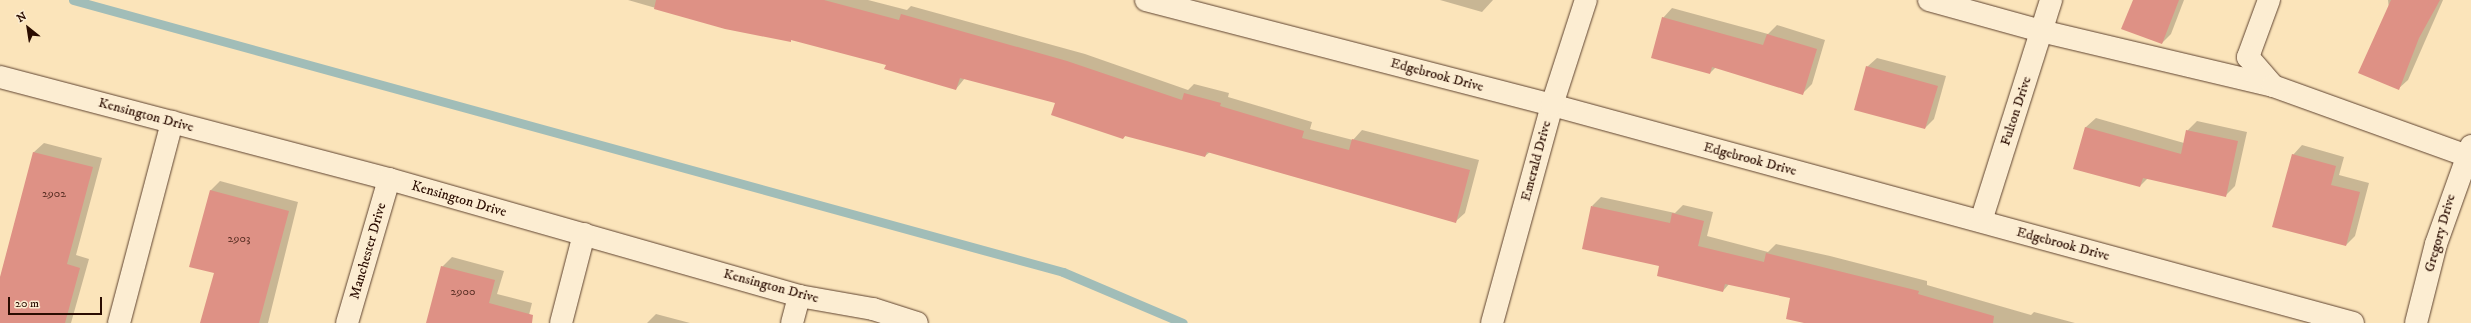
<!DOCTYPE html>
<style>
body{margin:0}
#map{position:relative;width:2471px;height:323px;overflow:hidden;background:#fbe4ba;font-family:"IM FELL DW Pica",serif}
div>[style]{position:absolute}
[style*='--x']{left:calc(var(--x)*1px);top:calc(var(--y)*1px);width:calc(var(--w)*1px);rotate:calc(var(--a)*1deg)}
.shadow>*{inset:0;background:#0003}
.stream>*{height:9px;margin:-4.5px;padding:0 4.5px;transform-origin:4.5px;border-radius:4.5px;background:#a1bdb8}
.building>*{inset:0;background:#de9185}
.roads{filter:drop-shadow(0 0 1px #5e422f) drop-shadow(0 0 1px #5e422f)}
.minor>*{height:22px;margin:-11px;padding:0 11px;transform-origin:11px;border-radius:11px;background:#fcedd2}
span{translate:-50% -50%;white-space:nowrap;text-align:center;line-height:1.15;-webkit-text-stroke:3px #fcedd2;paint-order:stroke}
.number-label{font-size:12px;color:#572d22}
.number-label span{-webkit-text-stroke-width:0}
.street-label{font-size:14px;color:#2a0c01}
.north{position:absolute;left:8px;top:8px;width:40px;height:40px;-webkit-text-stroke:3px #fcedd2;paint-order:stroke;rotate:330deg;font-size:11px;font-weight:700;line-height:16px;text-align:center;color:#2a0c01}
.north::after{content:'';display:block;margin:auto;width:14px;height:18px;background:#2a0c01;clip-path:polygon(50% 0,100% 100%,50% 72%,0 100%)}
.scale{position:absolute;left:8px;top:297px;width:94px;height:18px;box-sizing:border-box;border:2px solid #2a0c01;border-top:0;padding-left:5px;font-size:12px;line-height:14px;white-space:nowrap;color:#2a0c01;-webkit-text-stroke:3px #fcedd2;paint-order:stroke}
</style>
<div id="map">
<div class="shadow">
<div style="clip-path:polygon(628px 0,868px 0,907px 10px,911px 6px,1085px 54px,1188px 90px,1194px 84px,1229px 93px,1228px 97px,1312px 122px,1310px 129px,1353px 140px,1362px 130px,1479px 160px,1465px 213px,1455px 222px,1210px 152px,1205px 156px,1126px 135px,1123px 138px,1057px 102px,965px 78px,956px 89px,887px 64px,793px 39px,725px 28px)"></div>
<div style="clip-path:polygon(1440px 0,1493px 0,1482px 12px)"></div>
<div style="clip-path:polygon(2134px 0,2184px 0,2171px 34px,2162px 43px)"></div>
<div style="clip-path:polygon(2388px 0,2443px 0,2408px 80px,2398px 89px)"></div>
<div style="clip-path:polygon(1672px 8px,1768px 34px,1777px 25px,1825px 40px,1812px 84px,1802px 94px,1716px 67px,1710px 73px,1663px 18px)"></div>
<div style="clip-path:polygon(1877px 58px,1946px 76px,1934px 119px,1925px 128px,1867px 67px)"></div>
<div style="clip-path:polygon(2096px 118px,2184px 143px,2187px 131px,2197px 121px,2247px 132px,2235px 186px,2226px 195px,2148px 178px,2140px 186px,2075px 168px,2086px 127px)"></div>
<div style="clip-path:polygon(44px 143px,102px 158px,76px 255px,89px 259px,71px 323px,0 323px,0 279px,34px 152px)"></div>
<div style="clip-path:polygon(2302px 145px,2344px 157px,2339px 175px,2369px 183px,2355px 236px,2346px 245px,2293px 155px)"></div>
<div style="clip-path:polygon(220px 181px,298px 202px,268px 323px,201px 323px,215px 273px,211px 190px)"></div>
<div style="clip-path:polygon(1601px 197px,1675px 213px,1683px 205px,1713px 212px,1707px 236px,1768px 252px,1776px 244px,1830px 256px,1927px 281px,1927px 285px,2031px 315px,2034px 312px,2075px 323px,1809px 323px,1791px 297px,1729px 284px,1723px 291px,1661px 265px,1592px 206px)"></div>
<div style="clip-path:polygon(452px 257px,504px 271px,497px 294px,532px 303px,527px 323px,427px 323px,442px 267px)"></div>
<div style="clip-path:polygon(656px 314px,690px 323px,647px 323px)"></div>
</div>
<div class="stream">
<div style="--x:73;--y:0;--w:1027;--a:15.36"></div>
<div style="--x:1063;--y:272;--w:130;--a:23"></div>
</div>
<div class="building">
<div style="clip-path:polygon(656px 0,824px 0,899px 20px,901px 14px,1067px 61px,1182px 100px,1184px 93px,1221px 103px,1220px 106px,1304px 131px,1302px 138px,1349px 150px,1352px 139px,1470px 170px,1456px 223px,1207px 152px,1205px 157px,1125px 136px,1123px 139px,1051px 115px,1055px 103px,960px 78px,956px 90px,884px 69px,886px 65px,791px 40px,791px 42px,725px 29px,654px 9px)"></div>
<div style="clip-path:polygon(2133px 0,2179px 0,2162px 44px,2121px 29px)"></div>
<div style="clip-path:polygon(2391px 0,2440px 0,2419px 38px,2399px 90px,2358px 73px)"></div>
<div style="clip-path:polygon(1662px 17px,1763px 45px,1767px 34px,1817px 49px,1803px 95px,1712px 67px,1710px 74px,1651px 58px)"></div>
<div style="clip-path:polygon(1866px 66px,1938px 86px,1925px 129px,1854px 110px)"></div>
<div style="clip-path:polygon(2085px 127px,2181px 154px,2186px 130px,2238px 141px,2226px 197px,2143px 178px,2140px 187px,2073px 169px)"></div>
<div style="clip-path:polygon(33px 152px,93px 167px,67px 264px,80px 268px,65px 323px,0 323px,0 277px)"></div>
<div style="clip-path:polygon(2292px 154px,2336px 166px,2331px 185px,2360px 192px,2346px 246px,2272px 227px)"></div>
<div style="clip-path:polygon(210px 190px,289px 211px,259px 323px,200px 323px,214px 273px,189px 267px)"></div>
<div style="clip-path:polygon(1591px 206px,1670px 223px,1672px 213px,1704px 221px,1698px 246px,1764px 262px,1766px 253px,1919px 291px,1918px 294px,1994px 316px,1993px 323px,1804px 323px,1786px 319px,1790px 298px,1725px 284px,1723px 292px,1657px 276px,1659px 266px,1582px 249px)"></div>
<div style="clip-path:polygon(441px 266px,495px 280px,489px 303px,533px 315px,532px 323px,426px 323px)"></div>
</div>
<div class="roads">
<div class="minor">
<div style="--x:1146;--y:0;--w:419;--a:14.5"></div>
<div style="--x:1552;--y:105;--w:830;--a:15.22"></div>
<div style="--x:1929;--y:0;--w:116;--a:15.5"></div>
<div style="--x:2041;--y:31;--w:238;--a:13.3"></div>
<div style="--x:2269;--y:0;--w:61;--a:110.2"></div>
<div style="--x:2248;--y:57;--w:38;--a:49"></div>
<div style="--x:2273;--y:86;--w:206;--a:19.8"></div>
<div style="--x:0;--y:77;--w:402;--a:14.7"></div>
<div style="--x:389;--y:179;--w:426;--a:15.9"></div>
<div style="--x:799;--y:296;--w:75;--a:10"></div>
<div style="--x:873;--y:309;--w:46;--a:17.7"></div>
<div style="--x:1981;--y:221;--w:232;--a:-72.4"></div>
<div style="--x:119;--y:323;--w:208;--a:-75.2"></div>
<div style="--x:347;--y:323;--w:150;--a:-73.7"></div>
<div style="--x:561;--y:323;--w:92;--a:-75.5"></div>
<div style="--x:792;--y:323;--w:28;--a:-75"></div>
<div style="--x:1492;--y:323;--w:226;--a:-74.6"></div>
<div style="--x:1552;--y:105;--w:110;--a:-72.1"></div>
<div style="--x:2416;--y:323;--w:81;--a:-75.8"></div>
<div style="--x:2436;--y:244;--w:104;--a:-70.3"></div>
</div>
</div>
<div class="number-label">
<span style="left:54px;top:194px">2902</span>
<span style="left:239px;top:239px">2903</span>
<span style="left:463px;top:292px">2900</span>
</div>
<div class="street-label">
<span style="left:1437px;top:75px;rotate:15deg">Edgebrook Drive</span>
<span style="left:2016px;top:111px;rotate:-72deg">Fulton Drive</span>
<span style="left:146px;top:115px;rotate:15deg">Kensington Drive</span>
<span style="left:1750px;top:159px;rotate:15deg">Edgebrook Drive</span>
<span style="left:1536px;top:161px;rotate:-75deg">Emerald Drive</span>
<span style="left:459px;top:199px;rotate:16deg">Kensington Drive</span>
<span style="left:2440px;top:233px;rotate:-74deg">Gregory Drive</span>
<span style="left:2063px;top:244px;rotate:15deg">Edgebrook Drive</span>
<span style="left:368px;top:251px;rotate:-74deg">Manchester Drive</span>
<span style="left:771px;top:286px;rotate:15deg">Kensington Drive</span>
</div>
<div class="north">N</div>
<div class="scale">20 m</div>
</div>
